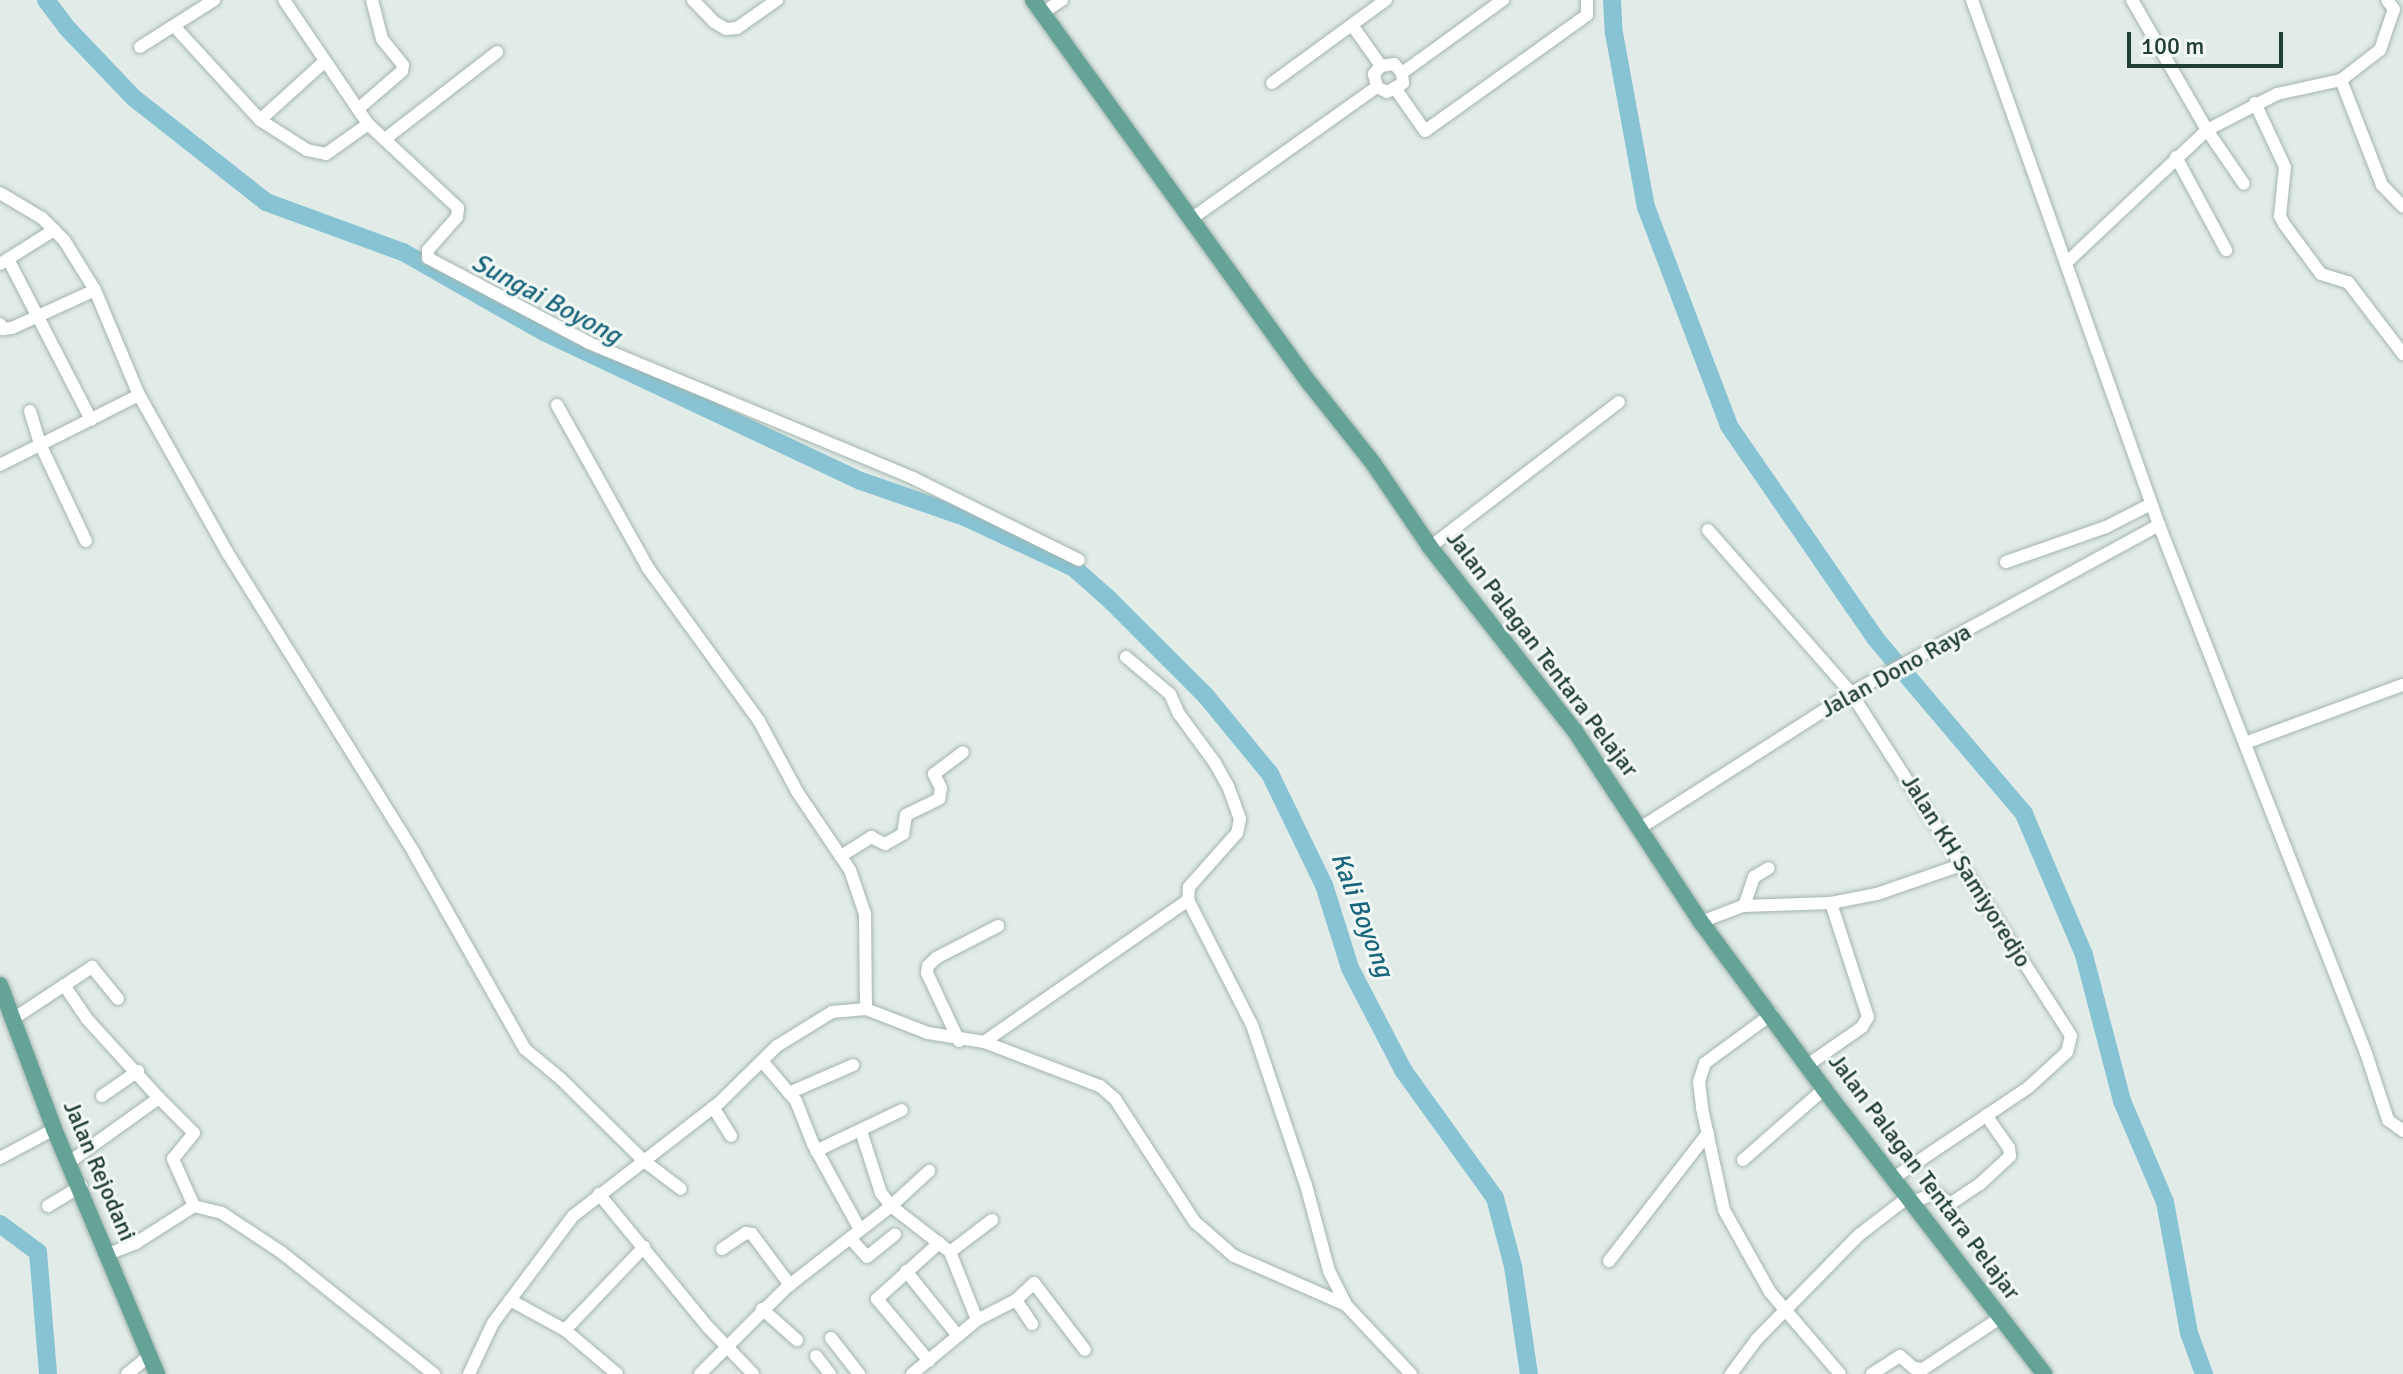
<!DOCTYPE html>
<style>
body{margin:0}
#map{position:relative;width:2403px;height:1374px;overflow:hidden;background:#e1ece8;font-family:Signika,sans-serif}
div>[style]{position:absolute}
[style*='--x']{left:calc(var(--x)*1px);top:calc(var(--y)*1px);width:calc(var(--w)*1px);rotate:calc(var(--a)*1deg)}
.river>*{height:18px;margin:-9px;padding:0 9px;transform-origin:9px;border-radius:9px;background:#87c3d3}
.roads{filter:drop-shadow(0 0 2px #a4b4af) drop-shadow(0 0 2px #a4b4af)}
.minor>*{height:12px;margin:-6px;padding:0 6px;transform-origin:6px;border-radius:6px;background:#fff}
.major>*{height:16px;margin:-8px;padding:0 8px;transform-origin:8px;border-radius:8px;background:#64a396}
span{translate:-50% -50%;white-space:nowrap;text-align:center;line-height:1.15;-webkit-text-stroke:6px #f2f8f5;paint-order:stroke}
.street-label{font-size:24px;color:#213d37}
.water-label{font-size:26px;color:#19657b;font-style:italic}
.scale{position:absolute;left:2127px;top:32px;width:156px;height:36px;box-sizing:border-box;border:4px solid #213d37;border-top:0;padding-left:10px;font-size:24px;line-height:28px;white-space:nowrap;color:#213d37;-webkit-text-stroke:6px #f2f8f5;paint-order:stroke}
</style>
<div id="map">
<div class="river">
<div style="--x:46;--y:0;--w:35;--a:53"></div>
<div style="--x:67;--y:28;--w:97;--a:46.3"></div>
<div style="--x:134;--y:98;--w:168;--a:38.2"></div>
<div style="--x:266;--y:202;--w:146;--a:20.1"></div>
<div style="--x:403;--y:252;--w:162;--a:29.6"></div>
<div style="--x:544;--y:332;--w:350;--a:25.2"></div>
<div style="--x:861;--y:481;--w:112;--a:19.2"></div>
<div style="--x:967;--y:518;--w:118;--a:25"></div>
<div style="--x:1074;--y:568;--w:47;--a:41.5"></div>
<div style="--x:1109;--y:599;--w:137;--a:45"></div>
<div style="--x:1206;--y:696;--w:101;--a:50.6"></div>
<div style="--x:1270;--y:774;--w:123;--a:64.1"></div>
<div style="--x:1324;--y:885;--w:87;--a:72.6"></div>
<div style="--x:1350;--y:968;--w:115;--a:62.5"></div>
<div style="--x:1403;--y:1070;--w:158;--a:54.3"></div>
<div style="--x:1495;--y:1198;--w:70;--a:75.2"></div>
<div style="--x:1513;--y:1266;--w:109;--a:81.6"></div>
<div style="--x:1612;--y:0;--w:33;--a:87"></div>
<div style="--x:1614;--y:33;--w:177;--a:79.6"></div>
<div style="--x:1646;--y:207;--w:234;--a:69.2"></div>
<div style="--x:1729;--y:426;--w:257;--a:55.4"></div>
<div style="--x:1875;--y:638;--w:231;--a:49.7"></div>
<div style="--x:2024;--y:814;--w:153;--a:66.9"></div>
<div style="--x:2084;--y:955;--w:151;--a:75.4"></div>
<div style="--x:2122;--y:1101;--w:110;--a:66.9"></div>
<div style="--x:2165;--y:1202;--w:133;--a:79.6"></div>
<div style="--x:2189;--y:1333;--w:44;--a:69.9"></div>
<div style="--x:0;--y:1224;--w:47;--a:36.4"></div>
<div style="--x:38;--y:1252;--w:122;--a:85.3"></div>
</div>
<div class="roads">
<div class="minor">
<div style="--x:284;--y:0;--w:150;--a:55.9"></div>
<div style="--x:368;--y:124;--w:123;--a:43"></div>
<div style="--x:458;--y:208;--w:9;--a:96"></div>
<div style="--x:457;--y:217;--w:44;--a:131.3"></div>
<div style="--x:428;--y:250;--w:8;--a:90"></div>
<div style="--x:428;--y:258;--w:182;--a:27.8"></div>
<div style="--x:589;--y:343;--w:351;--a:22.6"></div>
<div style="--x:913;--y:478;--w:185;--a:26.3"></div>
<div style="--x:693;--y:0;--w:30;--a:46"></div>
<div style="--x:714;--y:22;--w:14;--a:30"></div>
<div style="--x:726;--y:29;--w:11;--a:-5"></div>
<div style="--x:737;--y:28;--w:49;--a:-35"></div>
<div style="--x:1972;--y:0;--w:557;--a:70.39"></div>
<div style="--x:2159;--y:525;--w:567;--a:68.59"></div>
<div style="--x:2366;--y:1053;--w:71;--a:71.8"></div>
<div style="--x:2388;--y:1120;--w:19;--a:36"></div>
<div style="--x:2132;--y:0;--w:150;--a:60"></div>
<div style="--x:2207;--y:130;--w:65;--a:55.6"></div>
<div style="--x:1042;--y:13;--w:24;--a:-33"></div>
<div style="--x:1352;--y:25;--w:50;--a:54.7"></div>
<div style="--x:174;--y:26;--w:127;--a:47.5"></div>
<div style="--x:260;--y:120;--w:56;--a:32.6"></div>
<div style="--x:307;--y:150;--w:19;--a:12"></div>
<div style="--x:326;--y:154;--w:52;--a:-35.5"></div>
<div style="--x:140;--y:47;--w:88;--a:-32.4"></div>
<div style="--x:1402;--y:73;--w:125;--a:-35.9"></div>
<div style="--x:2341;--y:80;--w:49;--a:-37.6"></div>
<div style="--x:2380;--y:50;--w:43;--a:-71.1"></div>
<div style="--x:2394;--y:9;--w:11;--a:-128"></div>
<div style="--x:1272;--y:83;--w:141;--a:-36.1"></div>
<div style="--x:1395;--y:88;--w:52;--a:55.1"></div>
<div style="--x:1425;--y:131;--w:199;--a:-35.6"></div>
<div style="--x:1587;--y:15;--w:15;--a:-90"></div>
<div style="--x:2255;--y:103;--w:71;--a:64.9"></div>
<div style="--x:2285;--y:167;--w:49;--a:95.8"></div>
<div style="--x:2280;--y:216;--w:9;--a:63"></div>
<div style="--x:2284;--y:224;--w:62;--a:53.5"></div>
<div style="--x:2321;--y:274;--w:28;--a:17"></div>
<div style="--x:2348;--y:282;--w:91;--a:52.6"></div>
<div style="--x:358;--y:109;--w:58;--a:-40.8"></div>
<div style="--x:402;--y:71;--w:6;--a:-81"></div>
<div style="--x:403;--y:65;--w:33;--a:-129"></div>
<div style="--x:382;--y:39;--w:40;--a:-104.4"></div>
<div style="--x:260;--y:120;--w:86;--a:-42.2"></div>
<div style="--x:385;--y:139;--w:142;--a:-37.8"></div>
<div style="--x:2176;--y:157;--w:106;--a:61.7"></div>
<div style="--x:0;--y:193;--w:49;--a:30.8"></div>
<div style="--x:42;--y:218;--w:31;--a:45"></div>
<div style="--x:64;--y:240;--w:59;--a:58.2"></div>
<div style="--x:95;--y:290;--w:114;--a:67.3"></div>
<div style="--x:139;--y:395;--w:156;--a:153.3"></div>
<div style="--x:1191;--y:219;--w:228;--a:-35.4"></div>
<div style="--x:1377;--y:87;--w:11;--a:27"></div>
<div style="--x:1387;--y:92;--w:18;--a:-29"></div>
<div style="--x:1403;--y:83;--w:10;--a:-96"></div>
<div style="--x:1402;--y:73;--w:12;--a:-132"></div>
<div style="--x:1394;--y:64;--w:13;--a:171"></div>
<div style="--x:1381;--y:66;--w:11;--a:131"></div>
<div style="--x:1374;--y:74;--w:13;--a:77"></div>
<div style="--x:8;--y:259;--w:181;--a:62.7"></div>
<div style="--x:2066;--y:263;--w:194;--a:-43.3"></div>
<div style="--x:2207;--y:130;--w:79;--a:-27.2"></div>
<div style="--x:2277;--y:94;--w:66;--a:-12.3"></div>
<div style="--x:2341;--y:80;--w:113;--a:68.7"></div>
<div style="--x:2382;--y:185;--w:30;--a:46"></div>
<div style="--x:0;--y:264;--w:64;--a:-32.2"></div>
<div style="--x:0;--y:324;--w:6;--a:59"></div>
<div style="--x:3;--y:329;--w:9;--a:-6"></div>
<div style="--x:12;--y:328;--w:91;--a:-24.6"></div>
<div style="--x:139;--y:395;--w:180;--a:60.7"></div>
<div style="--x:227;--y:552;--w:354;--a:58.1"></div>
<div style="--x:414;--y:853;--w:225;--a:60.5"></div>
<div style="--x:525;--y:1049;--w:47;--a:39.8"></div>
<div style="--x:561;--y:1079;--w:117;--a:44.7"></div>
<div style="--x:644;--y:1161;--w:46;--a:37.1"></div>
<div style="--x:557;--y:405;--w:187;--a:60.8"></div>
<div style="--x:648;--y:568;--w:189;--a:54"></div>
<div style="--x:759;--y:721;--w:82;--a:61.6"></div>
<div style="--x:798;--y:793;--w:93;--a:56"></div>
<div style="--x:850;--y:870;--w:46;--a:71.2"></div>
<div style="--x:865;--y:914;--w:95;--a:89.4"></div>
<div style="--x:30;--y:411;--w:37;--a:73"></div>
<div style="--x:41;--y:446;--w:105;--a:64.7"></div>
<div style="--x:1708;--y:530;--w:217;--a:48.7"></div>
<div style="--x:1851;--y:693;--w:407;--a:57.3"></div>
<div style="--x:2071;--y:1036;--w:16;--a:104"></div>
<div style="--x:2067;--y:1052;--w:52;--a:137.4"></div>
<div style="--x:2029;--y:1087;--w:165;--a:146.1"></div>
<div style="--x:1430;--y:547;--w:238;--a:-37.5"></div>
<div style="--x:2006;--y:562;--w:106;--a:-19.3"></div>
<div style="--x:2106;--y:527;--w:51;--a:-27.1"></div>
<div style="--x:1126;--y:657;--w:57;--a:40.1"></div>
<div style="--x:1170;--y:694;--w:22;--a:66"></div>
<div style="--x:1179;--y:714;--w:61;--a:53.7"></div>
<div style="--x:1215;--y:763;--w:26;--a:61"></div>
<div style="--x:1228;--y:786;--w:35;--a:70"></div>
<div style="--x:1240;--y:819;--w:14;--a:102"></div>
<div style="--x:1237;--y:833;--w:72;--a:131.6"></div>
<div style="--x:1189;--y:887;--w:13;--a:94"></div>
<div style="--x:1188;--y:900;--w:140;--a:62.9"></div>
<div style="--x:1252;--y:1025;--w:169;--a:71.4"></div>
<div style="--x:1306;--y:1185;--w:89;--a:75"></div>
<div style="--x:1329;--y:1271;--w:38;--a:63"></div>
<div style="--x:1346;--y:1305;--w:95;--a:46.7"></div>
<div style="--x:2245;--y:743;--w:168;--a:-20.2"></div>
<div style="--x:1640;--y:828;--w:250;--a:-32.6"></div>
<div style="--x:1851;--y:693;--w:351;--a:-28.6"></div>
<div style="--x:841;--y:856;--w:36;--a:-32"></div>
<div style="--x:871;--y:837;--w:16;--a:27"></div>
<div style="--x:885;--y:844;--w:21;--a:-29"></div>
<div style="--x:903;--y:834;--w:19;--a:-81"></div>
<div style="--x:906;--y:815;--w:37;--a:-26"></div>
<div style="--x:939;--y:799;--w:11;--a:-80"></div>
<div style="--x:941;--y:788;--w:16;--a:-117"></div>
<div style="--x:934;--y:774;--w:36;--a:-37"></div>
<div style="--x:1744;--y:906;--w:31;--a:-71"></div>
<div style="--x:1754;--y:877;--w:17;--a:-31"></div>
<div style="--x:1701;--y:922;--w:45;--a:-20.9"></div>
<div style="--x:1743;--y:906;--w:88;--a:-2"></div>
<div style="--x:1831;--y:903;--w:47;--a:-11.1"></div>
<div style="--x:1877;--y:894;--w:92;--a:-19"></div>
<div style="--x:64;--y:985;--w:41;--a:55.9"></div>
<div style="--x:87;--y:1019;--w:107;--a:47.7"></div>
<div style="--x:1772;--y:1014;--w:83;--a:143.8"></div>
<div style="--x:1705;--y:1063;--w:20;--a:108"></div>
<div style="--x:1699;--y:1082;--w:26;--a:83"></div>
<div style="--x:1702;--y:1108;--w:104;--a:77.8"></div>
<div style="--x:1724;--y:1210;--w:94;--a:60.7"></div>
<div style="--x:1770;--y:1292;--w:108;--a:49.5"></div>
<div style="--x:13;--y:1019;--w:95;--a:-33.4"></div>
<div style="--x:92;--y:967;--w:41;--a:50.9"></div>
<div style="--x:959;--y:1041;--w:75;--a:-115.2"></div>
<div style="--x:927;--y:973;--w:7;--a:-82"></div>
<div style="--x:928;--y:966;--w:11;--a:-45"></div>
<div style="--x:936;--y:958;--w:70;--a:-27.3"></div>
<div style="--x:984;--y:1042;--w:249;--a:-34.8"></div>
<div style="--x:762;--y:1061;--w:52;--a:49.6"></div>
<div style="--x:796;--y:1101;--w:46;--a:68.4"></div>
<div style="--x:813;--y:1144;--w:98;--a:61.3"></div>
<div style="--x:1809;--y:1064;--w:65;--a:-34.9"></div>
<div style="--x:1862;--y:1027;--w:12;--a:-59"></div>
<div style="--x:1868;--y:1017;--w:120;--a:-108"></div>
<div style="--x:789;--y:1093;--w:70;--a:-23.6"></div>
<div style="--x:102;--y:1096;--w:44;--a:-34.8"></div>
<div style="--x:713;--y:1107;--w:34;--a:58"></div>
<div style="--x:861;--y:1131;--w:65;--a:72.1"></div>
<div style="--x:881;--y:1193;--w:16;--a:52"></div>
<div style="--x:891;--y:1206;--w:75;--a:37.9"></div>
<div style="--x:950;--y:1252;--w:73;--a:68.3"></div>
<div style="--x:816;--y:1151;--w:95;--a:-25.5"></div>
<div style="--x:0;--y:1158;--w:61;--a:-28.2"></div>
<div style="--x:1743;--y:1160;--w:108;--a:-41.2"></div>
<div style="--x:68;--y:1163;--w:112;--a:-35.5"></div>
<div style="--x:159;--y:1098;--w:49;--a:45"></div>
<div style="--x:194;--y:1133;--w:33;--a:129"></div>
<div style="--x:173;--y:1159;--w:51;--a:65.9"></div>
<div style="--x:599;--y:1194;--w:172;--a:50.7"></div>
<div style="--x:708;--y:1327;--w:65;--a:46.2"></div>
<div style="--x:1910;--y:1203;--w:28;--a:-21"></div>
<div style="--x:1936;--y:1193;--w:18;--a:38"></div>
<div style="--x:1950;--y:1204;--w:36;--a:-34"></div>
<div style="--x:1980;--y:1184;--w:41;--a:-43"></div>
<div style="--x:2010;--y:1156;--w:8;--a:-97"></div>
<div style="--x:2009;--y:1148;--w:40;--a:-124.9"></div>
<div style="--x:48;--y:1206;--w:39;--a:-31"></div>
<div style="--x:850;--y:1238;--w:25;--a:48"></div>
<div style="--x:867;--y:1257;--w:36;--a:-39"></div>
<div style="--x:722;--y:1249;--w:29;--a:-34"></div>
<div style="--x:746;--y:1233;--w:6;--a:9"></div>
<div style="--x:752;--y:1234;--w:64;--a:53.3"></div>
<div style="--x:950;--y:1252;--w:53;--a:-37.3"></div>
<div style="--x:108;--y:1254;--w:30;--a:-21"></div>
<div style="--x:136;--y:1243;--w:69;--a:-32.5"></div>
<div style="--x:194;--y:1206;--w:29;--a:14"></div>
<div style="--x:222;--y:1213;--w:71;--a:33.5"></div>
<div style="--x:281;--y:1252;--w:196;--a:38.6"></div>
<div style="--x:1609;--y:1261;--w:162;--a:-52.3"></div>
<div style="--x:906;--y:1271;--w:83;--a:51.3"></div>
<div style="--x:510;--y:1300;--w:63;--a:28.6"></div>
<div style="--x:565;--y:1330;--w:68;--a:40.2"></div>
<div style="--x:1016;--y:1300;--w:29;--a:56"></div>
<div style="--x:762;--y:1309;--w:47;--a:41.5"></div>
<div style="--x:565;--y:1330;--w:115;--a:-46.4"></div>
<div style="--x:831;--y:1338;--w:46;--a:52.1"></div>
<div style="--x:816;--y:1356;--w:23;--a:52"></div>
<div style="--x:929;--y:1361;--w:81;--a:-130"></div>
<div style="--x:877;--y:1299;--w:84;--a:-42.1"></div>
<div style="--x:127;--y:1374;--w:28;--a:-39"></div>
<div style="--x:469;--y:1374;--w:56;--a:-64.8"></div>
<div style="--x:493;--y:1323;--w:134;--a:-53.2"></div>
<div style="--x:573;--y:1216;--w:187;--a:-37.8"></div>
<div style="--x:721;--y:1101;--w:78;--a:-44.5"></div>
<div style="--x:777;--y:1046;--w:65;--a:-31.7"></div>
<div style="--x:832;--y:1012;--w:34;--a:-5"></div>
<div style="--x:866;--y:1009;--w:66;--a:21.2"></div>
<div style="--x:928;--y:1033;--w:57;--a:9.1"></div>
<div style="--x:984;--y:1042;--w:124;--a:20.8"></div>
<div style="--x:1100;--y:1086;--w:20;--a:41"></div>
<div style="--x:1115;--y:1099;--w:147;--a:57"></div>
<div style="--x:1195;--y:1222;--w:52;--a:41.1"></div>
<div style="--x:1234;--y:1256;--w:122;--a:23.6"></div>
<div style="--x:700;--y:1374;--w:123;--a:-45"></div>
<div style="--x:787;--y:1287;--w:132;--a:-37.9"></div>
<div style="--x:891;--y:1206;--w:52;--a:-42.6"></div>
<div style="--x:912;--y:1374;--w:85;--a:-39.7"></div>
<div style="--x:977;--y:1320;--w:44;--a:-27.1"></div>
<div style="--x:1016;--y:1300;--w:25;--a:-43"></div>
<div style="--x:1034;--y:1283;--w:84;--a:52.7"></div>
<div style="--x:1731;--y:1374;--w:44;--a:-53.4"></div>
<div style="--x:1757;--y:1339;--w:146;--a:-45.6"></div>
<div style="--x:1859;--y:1235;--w:61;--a:-37.6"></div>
<div style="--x:1872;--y:1374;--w:33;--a:-33"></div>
<div style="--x:1900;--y:1356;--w:18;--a:41"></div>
<div style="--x:1914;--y:1368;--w:9;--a:6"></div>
<div style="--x:1923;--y:1369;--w:92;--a:-33.5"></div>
</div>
<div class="major">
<div style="--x:1033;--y:0;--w:475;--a:54.2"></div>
<div style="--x:1311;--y:385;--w:100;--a:51.5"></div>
<div style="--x:1373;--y:463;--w:102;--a:55.8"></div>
<div style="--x:1430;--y:547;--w:234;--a:51.8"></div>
<div style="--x:1575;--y:731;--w:229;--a:56.6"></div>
<div style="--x:1701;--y:922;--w:207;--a:53.6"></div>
<div style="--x:1824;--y:1089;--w:360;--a:52.3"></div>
<div style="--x:0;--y:985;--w:154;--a:69.4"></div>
<div style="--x:54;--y:1129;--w:266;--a:67.2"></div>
</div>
</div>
<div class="street-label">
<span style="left:1542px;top:654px;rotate:53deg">Jalan Palagan Tentara Pelajar</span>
<span style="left:1896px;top:671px;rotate:-29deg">Jalan Dono Raya</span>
<span style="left:1966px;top:871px;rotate:58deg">Jalan KH Samiyoredjo</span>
<span style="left:99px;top:1171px;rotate:67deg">Jalan Rejodani</span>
<span style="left:1924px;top:1177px;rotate:53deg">Jalan Palagan Tentara Pelajar</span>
</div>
<div class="water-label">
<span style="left:546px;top:300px;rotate:28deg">Sungai Boyong</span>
<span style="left:1361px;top:915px;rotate:69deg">Kali Boyong</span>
</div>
<div class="scale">100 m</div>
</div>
